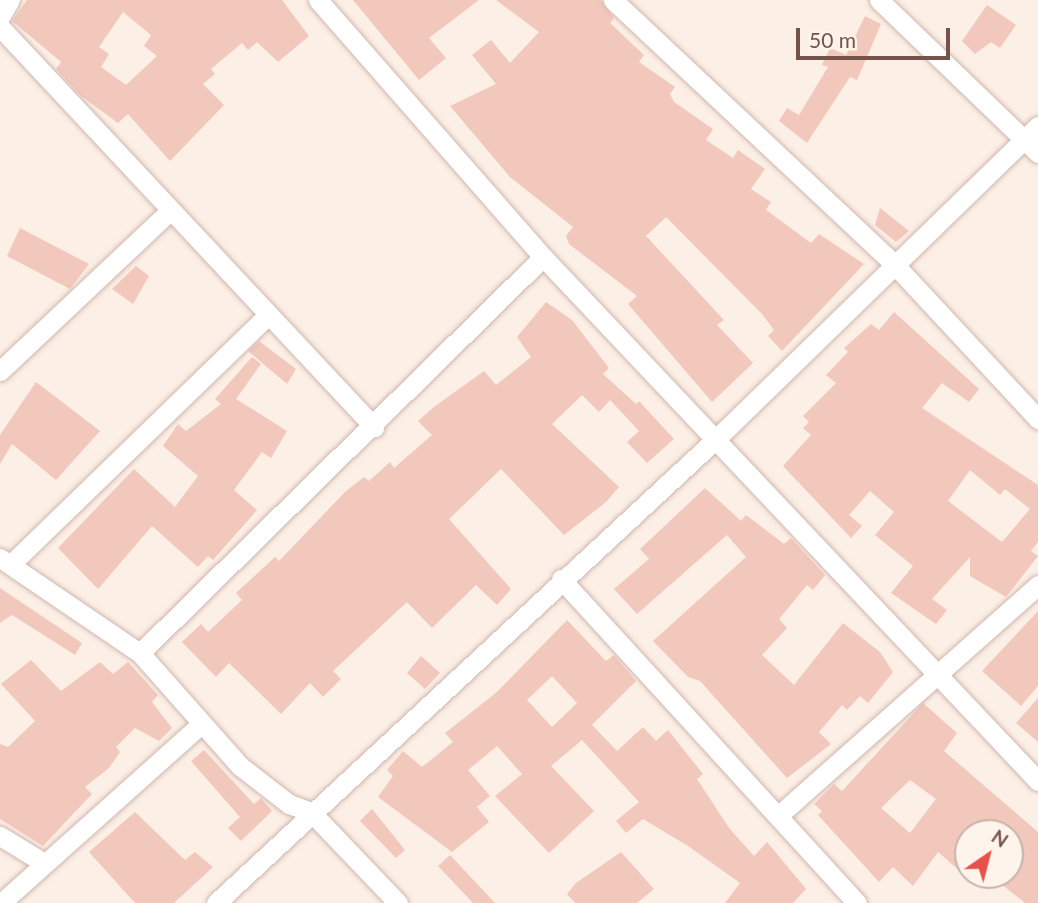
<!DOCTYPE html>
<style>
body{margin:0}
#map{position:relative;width:1038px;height:903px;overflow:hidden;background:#fcefe5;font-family:Lato,sans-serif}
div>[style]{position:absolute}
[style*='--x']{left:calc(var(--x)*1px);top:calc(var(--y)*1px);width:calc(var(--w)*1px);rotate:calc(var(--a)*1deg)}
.building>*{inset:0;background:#f2c8bc}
.roads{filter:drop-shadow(0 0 2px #d0b7ae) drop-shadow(0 0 2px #d0b7ae)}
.minor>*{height:19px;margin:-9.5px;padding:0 9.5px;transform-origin:9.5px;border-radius:9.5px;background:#fff}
span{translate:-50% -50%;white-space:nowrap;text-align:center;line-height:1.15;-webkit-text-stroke:5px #fff4eb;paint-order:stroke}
.north{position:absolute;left:954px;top:819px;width:70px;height:70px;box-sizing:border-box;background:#fff4eb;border:2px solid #c8b3ab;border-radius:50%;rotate:35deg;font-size:19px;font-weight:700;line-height:28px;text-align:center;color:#75524a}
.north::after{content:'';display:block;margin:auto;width:24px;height:32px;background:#e75149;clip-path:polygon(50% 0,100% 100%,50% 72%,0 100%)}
.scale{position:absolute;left:796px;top:28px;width:154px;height:32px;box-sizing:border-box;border:4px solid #75524a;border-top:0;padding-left:9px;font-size:21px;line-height:24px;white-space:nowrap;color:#75524a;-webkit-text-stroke:5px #fff4eb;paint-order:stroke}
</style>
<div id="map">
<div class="building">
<div style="clip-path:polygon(evenodd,27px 0,282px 0,309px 36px,278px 62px,257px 42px,248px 50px,242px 43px,211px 69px,215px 74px,203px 84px,224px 105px,170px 161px,128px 114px,118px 123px,81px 96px,56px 69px,61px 62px,12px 21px,27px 0,123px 12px,151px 35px,144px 46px,157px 56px,126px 85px,101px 67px,109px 54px,99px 47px,123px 12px)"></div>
<div style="clip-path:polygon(353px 0,479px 0,429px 38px,446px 58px,419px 80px)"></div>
<div style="clip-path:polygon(496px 0,601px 0,614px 18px,610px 23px,644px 55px,639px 62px,675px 87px,670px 94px,674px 102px,713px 129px,706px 140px,733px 158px,738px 150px,765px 169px,751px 189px,771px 202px,766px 210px,811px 243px,819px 234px,864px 264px,782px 351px,768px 336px,774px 330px,762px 314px,666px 217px,646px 236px,724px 320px,717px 325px,753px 363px,712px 402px,628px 304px,637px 296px,569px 244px,566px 236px,573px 227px,510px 177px,450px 106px,496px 84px,472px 55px,491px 40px,510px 63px,539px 32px)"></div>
<div style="clip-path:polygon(987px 5px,1016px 25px,1000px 48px,991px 42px,975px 54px,962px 41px)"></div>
<div style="clip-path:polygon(865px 16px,881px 24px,857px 80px,850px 77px,807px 143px,779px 121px,787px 108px,799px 115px,828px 67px,822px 65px,830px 48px,846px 55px)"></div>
<div style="clip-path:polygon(880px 208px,909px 231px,896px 242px,875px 225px)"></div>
<div style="clip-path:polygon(20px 228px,89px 264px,70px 289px,7px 256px)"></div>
<div style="clip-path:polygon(136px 266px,149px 276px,133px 304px,112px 289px)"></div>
<div style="clip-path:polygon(546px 302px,572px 320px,609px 368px,603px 374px,636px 404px,639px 401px,674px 439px,647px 463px,627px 442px,639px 431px,610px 400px,599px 412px,582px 395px,552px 424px,619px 487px,606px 502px,564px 535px,501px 469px,449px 519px,511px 589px,497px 605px,476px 585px,432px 628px,407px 602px,333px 671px,341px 679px,323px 697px,310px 683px,281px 714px,229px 663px,216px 677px,182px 642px,201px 624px,208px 632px,242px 600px,236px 593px,275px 557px,279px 561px,345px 492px,364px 477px,369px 481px,390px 462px,394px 468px,432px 435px,418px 421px,434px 407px,484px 371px,496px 385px,531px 357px,517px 337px)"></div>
<div style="clip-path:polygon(evenodd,894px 312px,979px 389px,969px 402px,942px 383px,922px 408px,1038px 485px,1038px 542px,1031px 551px,1038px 556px,1006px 597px,970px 576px,970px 557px,932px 599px,947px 610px,936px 624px,891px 593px,913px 566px,875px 535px,894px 512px,870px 491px,849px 515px,862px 526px,851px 538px,783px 466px,811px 435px,803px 428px,809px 422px,803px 416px,836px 383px,826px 375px,848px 352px,844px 348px,871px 324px,879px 330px,894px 312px,970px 470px,1000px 495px,1005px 489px,1030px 509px,1002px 542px,948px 501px,970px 470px)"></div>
<div style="clip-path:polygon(259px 341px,296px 369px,287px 384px,248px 351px)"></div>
<div style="clip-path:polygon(252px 357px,261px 364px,236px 399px,287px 431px,271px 458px,262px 452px,234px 490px,257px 510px,213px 560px,208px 556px,198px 567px,152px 526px,98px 589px,58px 548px,134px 469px,175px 507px,198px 476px,163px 446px,178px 424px,186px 431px,221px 404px,215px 399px)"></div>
<div style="clip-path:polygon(36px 382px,100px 431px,56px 480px,12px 444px,0 464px,0 435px)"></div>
<div style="clip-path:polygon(705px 488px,741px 521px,746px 515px,784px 544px,791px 538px,825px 575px,813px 590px,807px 585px,779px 619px,787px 628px,762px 655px,794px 685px,843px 623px,880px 652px,893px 672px,868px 703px,860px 696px,847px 710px,842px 705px,819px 732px,831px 744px,787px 778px,700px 681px,688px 677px,653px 641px,746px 557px,727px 535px,637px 614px,614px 589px,649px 559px,640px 549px)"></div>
<div style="clip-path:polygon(0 588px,82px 643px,75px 655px,12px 615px,0 623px)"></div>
<div style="clip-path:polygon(1038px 611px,1038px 686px,1021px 706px,982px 671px)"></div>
<div style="clip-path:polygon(evenodd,567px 620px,606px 661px,614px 655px,636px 681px,592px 725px,617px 751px,643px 727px,656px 741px,668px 730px,703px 774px,697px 779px,729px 828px,754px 856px,767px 842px,806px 889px,793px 903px,725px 903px,740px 883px,688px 846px,643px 819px,626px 833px,616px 821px,639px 802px,582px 740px,551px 766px,594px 811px,549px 853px,495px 796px,522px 774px,497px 746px,468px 770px,490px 796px,477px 807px,489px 822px,452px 852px,378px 797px,393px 776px,387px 770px,403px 751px,422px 767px,453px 742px,445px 733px,497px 692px,567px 620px,552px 676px,577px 703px,552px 727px,527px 700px,552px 676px)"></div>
<div style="clip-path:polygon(421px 656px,440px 673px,425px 689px,407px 673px)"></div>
<div style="clip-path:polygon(31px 660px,61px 691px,100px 662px,113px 674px,128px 662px,158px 695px,152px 702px,172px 728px,159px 741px,135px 728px,116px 747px,120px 752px,109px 768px,85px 787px,92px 794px,43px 846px,0 819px,0 744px,8px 747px,35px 721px,1px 684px)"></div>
<div style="clip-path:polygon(1038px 698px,1038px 742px,1016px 723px)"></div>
<div style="clip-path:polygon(evenodd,923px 703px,957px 733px,944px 751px,1038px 832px,1038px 903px,1025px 903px,990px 875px,1010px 875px,1010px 833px,968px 833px,968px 878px,938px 852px,913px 886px,893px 867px,879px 882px,818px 815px,822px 811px,814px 804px,834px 784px,842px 791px,923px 703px,910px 780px,936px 799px,910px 833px,881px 808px,910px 780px)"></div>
<div style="clip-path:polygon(204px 750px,254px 804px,261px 798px,272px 811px,241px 841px,228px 828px,240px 817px,191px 761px)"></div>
<div style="clip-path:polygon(372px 809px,405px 850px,396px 858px,360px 821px)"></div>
<div style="clip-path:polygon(135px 812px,185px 860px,195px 852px,213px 867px,174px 903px,135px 903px,89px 852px)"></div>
<div style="clip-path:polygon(621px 852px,654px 889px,637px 903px,575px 903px,567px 894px,576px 883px)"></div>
<div style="clip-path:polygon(450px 855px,495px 903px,473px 903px,438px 866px)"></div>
</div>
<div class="roads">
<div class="minor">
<div style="--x:318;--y:0;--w:342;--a:48.8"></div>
<div style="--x:543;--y:257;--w:721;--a:46.63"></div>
<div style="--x:613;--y:0;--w:386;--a:43.2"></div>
<div style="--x:894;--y:264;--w:212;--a:47.1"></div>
<div style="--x:879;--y:0;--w:221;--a:43.9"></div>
<div style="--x:0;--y:17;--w:20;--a:-60"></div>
<div style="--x:0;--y:27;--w:548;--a:46.92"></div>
<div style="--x:0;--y:371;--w:233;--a:-43.3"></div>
<div style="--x:0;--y:558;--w:169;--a:34.2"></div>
<div style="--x:140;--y:653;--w:151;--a:48.5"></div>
<div style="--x:240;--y:766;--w:62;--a:37.8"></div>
<div style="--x:289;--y:804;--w:23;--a:20"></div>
<div style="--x:311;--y:812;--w:126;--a:46.3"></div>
<div style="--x:11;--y:564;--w:358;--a:-44.1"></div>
<div style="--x:561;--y:579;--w:439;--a:47.6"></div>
<div style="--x:140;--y:653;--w:565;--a:-44.5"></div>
<div style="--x:779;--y:815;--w:346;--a:-41.6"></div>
<div style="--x:0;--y:836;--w:52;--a:31.5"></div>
<div style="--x:1;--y:903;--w:267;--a:-41.8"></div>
<div style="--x:216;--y:903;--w:685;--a:-42.87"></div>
<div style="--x:718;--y:437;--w:446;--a:-44.2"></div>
</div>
</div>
<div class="north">N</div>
<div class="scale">50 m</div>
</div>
